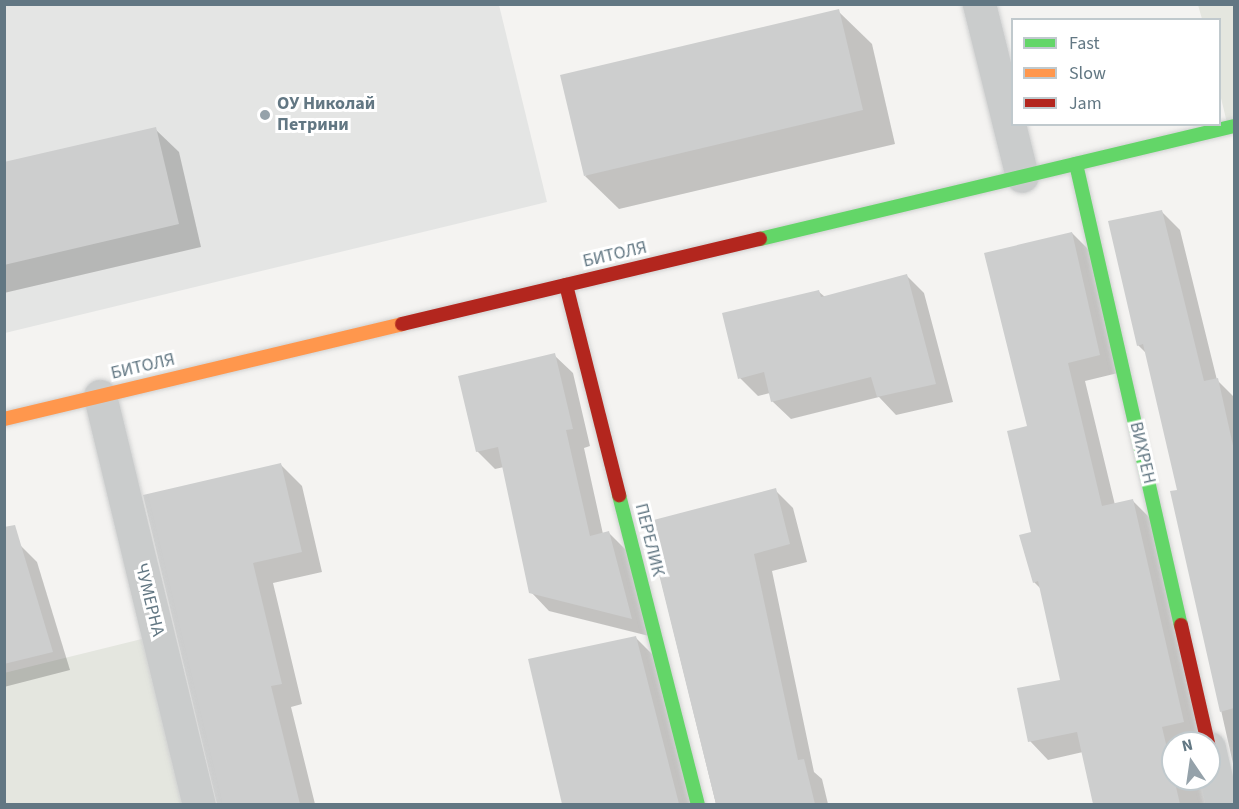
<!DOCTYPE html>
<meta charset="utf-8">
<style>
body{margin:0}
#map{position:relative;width:1239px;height:809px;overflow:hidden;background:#f4f3f1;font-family:"Source Sans 3",sans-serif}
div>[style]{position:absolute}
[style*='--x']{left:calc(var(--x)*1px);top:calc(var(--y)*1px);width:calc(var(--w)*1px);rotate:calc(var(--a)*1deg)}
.built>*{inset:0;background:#e4e5e4}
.green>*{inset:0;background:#e4e6df}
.shadow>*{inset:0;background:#0003}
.building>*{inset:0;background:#cdcece}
.roads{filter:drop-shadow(0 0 2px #d0d1d1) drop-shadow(0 0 2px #d0d1d1)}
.street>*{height:33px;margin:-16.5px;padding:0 16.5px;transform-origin:16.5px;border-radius:16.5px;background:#cacccc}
.fast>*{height:14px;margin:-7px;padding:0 7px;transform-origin:7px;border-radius:7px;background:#63d668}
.slow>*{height:14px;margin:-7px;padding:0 7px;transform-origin:7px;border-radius:7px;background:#ff974d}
.jam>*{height:14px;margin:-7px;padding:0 7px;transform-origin:7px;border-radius:7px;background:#b3261e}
.dots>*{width:16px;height:16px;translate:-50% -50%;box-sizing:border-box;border:3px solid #fff;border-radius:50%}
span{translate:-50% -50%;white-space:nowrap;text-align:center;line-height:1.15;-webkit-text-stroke:6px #fff;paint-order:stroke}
.poi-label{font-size:18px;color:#627783;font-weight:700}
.left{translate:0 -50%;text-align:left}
.street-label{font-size:18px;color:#627783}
.frame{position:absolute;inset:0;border:6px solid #627783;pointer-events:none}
.legend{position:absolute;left:1011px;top:18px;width:210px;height:108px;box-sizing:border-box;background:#fff;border:2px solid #c0c9cd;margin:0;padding:8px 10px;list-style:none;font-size:18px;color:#627783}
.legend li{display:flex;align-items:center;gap:12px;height:30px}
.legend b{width:30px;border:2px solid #c0c9cd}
.north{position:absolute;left:1161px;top:731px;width:60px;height:60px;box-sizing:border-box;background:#fff;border:2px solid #c0c9cd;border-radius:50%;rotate:347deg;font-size:16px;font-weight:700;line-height:24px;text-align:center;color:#627783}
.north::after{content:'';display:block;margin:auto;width:21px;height:27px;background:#95a2aa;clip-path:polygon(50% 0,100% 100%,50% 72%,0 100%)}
</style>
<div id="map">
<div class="built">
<div style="clip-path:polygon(4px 5px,499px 5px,547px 202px,5px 333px)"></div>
</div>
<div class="green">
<div style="clip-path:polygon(1198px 5px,1234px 5px,1234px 126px,1228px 127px,1220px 94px,1220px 20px,1202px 19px)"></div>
<div style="clip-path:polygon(158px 635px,199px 804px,5px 804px,4px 673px)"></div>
</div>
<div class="shadow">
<div style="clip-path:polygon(838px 11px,872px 44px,895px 144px,619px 209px,585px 176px)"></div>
<div style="clip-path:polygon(155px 129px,179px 152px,201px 247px,4px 293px,4px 164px)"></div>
<div style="clip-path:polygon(1162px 212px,1180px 230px,1217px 380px,1234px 397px,1234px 768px,1172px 492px,1179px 491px,1147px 354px,1138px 345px)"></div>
<div style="clip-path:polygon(1072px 233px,1090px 251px,1118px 373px,1085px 381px,1115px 505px,1133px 501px,1151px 519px,1202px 743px,1173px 743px,1173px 779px,1209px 779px,1216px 804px,1095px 804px,1083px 752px,1048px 760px,1030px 741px,1062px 681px,1041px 589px,1034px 582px,1029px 427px)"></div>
<div style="clip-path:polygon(906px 275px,924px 293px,953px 402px,896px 415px,879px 397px,791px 419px,772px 401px,770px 393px,758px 396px,740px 378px,818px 291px,825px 297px)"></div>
<div style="clip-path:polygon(554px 355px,573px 373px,590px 446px,584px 448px,603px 534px,609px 533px,627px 551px,649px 636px,549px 611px,531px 592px,504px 467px,495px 469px,477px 451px)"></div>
<div style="clip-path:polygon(281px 465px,302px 486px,322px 572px,273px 583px,302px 704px,291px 707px,315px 804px,218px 804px,145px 496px)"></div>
<div style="clip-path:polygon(775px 490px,793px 508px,807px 562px,772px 571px,814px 772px,822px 779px,828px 804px,716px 804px,647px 523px)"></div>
<div style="clip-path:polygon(19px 544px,37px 562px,70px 670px,4px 687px,4px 548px)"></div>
<div style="clip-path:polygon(636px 638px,654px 656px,692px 804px,565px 804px,530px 661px)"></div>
</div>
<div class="building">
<div style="clip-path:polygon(839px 9px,863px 110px,584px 176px,560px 75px)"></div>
<div style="clip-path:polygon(156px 127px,179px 224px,4px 265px,4px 162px)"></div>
<div style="clip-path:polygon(1162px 210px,1204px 381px,1218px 378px,1234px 450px,1234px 708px,1220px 712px,1170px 491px,1177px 490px,1143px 344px,1137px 346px,1108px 221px)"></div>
<div style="clip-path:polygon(1072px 232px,1100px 355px,1068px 363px,1102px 506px,1133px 499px,1184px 722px,1162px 727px,1180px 804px,1093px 804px,1077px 732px,1028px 742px,1017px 688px,1060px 680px,1038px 581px,1033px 583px,1019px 535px,1031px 532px,1007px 431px,1027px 426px,984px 253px)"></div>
<div style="clip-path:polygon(907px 274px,936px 384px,877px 397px,871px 377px,771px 402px,764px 372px,738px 379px,722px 313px,819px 290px,821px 297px)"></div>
<div style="clip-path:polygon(555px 353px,573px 429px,566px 430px,590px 536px,609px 531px,632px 619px,529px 593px,498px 447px,476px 452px,458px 376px)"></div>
<div style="clip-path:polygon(281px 463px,302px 552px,253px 563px,282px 684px,271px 686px,300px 804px,217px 804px,143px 495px)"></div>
<div style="clip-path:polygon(776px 488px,790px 544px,754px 554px,798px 760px,804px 759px,815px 804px,716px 804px,646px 522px)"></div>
<div style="clip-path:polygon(15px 525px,53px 652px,4px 664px,4px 527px)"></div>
<div style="clip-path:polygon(636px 636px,679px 804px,562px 804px,528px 659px)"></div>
</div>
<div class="roads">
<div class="street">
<div style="--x:979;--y:4;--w:177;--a:76"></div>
<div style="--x:100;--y:396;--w:420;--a:76.4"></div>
<div style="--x:1209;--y:748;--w:57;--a:76.9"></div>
</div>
<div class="fast">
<div style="--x:1076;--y:164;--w:473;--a:77.2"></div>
<div style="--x:760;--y:239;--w:487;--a:-13.4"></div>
<div style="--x:619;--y:495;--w:319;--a:75.7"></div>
</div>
<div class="slow">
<div style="--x:4;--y:419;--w:409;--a:-13.4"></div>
</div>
<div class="jam">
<div style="--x:566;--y:285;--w:217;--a:75.8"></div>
<div style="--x:402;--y:324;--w:368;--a:-13.4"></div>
<div style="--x:1181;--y:625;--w:121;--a:77.1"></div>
</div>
</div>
<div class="dots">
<div style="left:265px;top:115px;background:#95a2aa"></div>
</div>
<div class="poi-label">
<span class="left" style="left:277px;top:115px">ОУ Николай<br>Петрини</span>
</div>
<div class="street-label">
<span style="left:615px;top:255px;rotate:-13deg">БИТОЛЯ</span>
<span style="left:143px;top:367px;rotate:-13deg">БИТОЛЯ</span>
<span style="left:1142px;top:453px;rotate:77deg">ВИХРЕН</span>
<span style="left:649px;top:540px;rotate:76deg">ПЕРЕЛИК</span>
<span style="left:149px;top:600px;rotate:76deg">ЧУМЕРНА</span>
</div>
<div class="frame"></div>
<ul class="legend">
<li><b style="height:8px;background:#63d668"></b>Fast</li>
<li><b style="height:8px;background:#ff974d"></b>Slow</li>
<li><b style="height:8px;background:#b3261e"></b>Jam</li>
</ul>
<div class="north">N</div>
</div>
